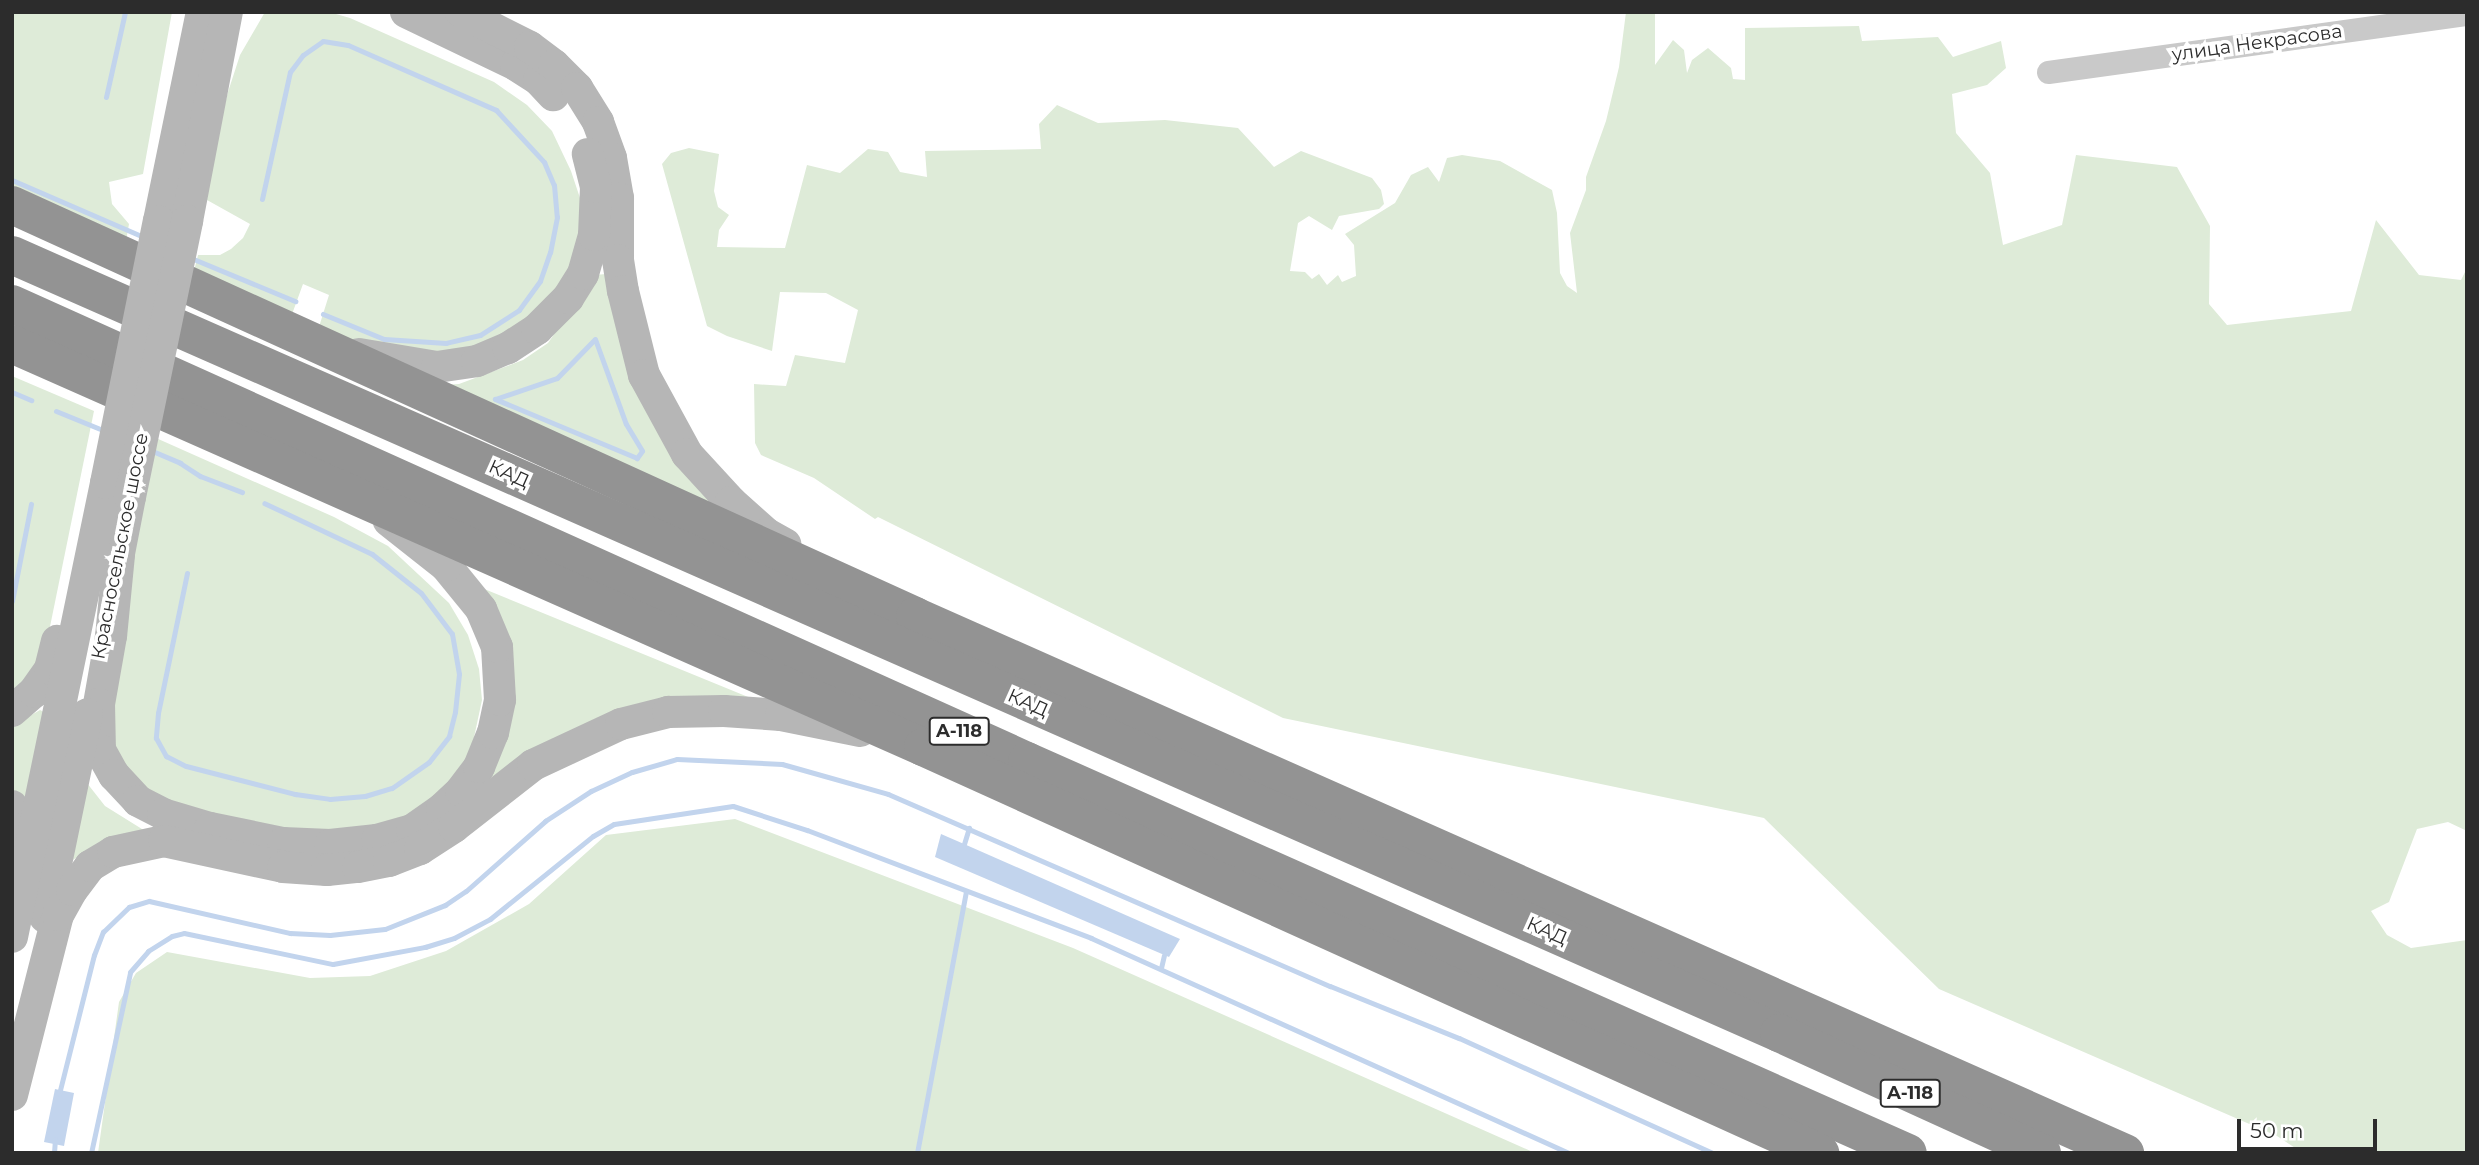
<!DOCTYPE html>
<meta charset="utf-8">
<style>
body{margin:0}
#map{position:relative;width:2479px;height:1165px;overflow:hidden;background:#fff;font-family:Montserrat,sans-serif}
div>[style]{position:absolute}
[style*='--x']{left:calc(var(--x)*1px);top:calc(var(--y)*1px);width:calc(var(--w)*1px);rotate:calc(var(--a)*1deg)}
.green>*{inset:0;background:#deebd8}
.water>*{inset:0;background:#c2d4ed}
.stream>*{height:5px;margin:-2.5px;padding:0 2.5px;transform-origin:2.5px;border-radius:2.5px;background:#c2d4ed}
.minor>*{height:23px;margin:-11.5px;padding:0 11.5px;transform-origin:11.5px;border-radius:11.5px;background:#c9c9c9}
.secondary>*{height:32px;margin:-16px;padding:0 16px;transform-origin:16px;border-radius:16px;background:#b6b6b6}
.motorway>*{height:38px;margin:-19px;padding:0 19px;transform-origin:19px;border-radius:19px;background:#939393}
.secondary-bridge>*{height:32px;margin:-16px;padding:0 16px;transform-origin:16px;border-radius:16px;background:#b6b6b6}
span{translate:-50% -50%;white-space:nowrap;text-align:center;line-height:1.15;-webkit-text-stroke:7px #fff;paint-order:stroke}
.shield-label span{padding:2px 5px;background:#fff;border:2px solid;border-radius:5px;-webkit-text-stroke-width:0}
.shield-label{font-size:18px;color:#2c2c2c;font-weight:700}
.street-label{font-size:19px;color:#2c2c2c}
.frame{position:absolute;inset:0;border:14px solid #2c2c2c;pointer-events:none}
.scale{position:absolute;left:2237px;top:1119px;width:140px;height:32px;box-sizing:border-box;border:4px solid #2c2c2c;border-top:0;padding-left:9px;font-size:21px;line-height:24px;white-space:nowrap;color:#2c2c2c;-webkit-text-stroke:5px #fff;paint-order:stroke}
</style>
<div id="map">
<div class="green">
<div style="clip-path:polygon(12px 12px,172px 12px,143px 174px,109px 182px,112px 204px,129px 224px,125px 247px,12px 198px)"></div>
<div style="clip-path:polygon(265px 12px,329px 12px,350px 18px,494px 82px,527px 105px,552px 131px,571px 171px,585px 213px,577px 254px,555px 297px,513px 335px,473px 355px,344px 343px,318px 330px,329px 295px,303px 284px,291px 317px,193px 275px,198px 255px,220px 255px,231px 249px,243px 238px,250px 224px,207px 200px,211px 159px,228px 92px,240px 55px)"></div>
<div style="clip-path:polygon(1626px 12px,1655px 12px,1655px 65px,1673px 40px,1684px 50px,1687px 73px,1692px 60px,1708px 48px,1731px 68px,1733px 79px,1745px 80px,1745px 28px,1859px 26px,1862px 41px,1938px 37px,1953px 57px,2001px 41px,2006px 68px,1987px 85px,1952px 94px,1956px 133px,1990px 173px,2003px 245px,2062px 225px,2076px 155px,2177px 167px,2210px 226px,2209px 304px,2227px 325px,2351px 311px,2376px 220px,2419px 275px,2461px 280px,2467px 268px,2467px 831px,2448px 822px,2417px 829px,2389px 902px,2371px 911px,2387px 935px,2411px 948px,2467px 940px,2467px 1153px,2303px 1153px,2277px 1136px,1939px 989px,1764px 818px,1283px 718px,878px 517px,875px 519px,814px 478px,761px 455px,755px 443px,754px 384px,786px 386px,795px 355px,845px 363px,858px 310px,826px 293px,780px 292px,772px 351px,727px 336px,707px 326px,662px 164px,671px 153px,689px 148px,719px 154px,714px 191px,718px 207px,729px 215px,719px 230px,717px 247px,785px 248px,807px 165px,840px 173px,868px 149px,888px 152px,900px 172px,927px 177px,925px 151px,1041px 149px,1039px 124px,1057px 105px,1098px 123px,1165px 120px,1238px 128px,1274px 167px,1301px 151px,1372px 178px,1381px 190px,1384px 204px,1379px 209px,1339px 216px,1332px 230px,1309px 216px,1298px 223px,1290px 271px,1305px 272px,1312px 279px,1319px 274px,1327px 285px,1338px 275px,1342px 282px,1356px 276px,1354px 245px,1345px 234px,1395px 203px,1411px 175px,1428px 167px,1439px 182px,1447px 158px,1462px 155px,1500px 161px,1552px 190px,1557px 213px,1560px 273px,1567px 286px,1577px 293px,1570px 233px,1586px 190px,1586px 177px,1606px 121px,1619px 67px)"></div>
<div style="clip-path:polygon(606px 274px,719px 509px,425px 386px,459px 384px,523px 360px,548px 343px,595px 275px)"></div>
<div style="clip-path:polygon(12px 376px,94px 411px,44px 656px,12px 701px)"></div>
<div style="clip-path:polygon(156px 438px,334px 517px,388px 546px,449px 603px,468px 635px,479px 669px,482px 700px,473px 742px,458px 777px,408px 822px,334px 841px,166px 808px,119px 770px,105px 704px)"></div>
<div style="clip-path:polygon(472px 584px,775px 708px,731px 706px,485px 780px,499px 731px)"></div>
<div style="clip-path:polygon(40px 710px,44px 712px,26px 800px,19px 800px,12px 788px,12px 726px)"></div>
<div style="clip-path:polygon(83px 778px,105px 806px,150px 834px,86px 851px,70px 862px)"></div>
<div style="clip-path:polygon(735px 819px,1073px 948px,1535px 1153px,98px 1153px,119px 1002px,136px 973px,167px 952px,310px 978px,370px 976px,446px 951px,529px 904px,606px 835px)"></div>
</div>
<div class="water">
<div style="clip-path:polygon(941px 834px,964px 844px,1180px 939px,1169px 957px,935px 857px)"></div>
<div style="clip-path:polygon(55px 1089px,74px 1093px,64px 1146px,44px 1142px)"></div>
</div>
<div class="stream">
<div style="--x:106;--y:97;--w:87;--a:-77.4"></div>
<div style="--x:12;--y:180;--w:144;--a:23.4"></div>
<div style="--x:262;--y:199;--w:130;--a:-77.6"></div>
<div style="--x:290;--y:72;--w:21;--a:-53"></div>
<div style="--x:303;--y:55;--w:24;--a:-35"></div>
<div style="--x:323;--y:41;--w:25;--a:9"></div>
<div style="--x:348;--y:45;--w:162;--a:23.7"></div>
<div style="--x:496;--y:110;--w:71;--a:47.3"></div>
<div style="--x:544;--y:162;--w:25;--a:67"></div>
<div style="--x:554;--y:185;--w:32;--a:85"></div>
<div style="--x:557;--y:217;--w:36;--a:101"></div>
<div style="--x:550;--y:252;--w:31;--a:109"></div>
<div style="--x:540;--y:281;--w:36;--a:126"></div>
<div style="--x:519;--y:310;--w:46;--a:147.3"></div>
<div style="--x:480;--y:335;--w:35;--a:167"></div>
<div style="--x:446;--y:343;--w:62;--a:-176.3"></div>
<div style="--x:384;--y:339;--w:66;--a:-157.7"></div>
<div style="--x:191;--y:258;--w:113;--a:22.5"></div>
<div style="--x:595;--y:339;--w:90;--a:70"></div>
<div style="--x:626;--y:424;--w:31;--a:59"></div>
<div style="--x:642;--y:451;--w:9;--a:126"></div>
<div style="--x:637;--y:458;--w:154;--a:-157.4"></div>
<div style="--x:495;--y:399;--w:65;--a:-18.7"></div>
<div style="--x:557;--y:378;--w:54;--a:-45.7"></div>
<div style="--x:12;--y:392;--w:21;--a:23"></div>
<div style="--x:56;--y:411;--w:53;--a:22.2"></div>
<div style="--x:150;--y:450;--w:33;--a:23"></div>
<div style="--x:180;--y:463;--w:24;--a:33"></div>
<div style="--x:200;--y:476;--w:45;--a:20.9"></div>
<div style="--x:187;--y:573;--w:143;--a:101.7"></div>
<div style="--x:158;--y:713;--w:25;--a:95"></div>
<div style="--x:156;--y:738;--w:21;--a:61"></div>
<div style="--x:166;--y:756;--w:22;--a:27"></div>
<div style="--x:186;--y:766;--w:113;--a:14.4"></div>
<div style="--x:295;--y:794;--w:35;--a:8"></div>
<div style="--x:330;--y:799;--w:35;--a:-5"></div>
<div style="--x:365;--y:796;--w:28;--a:-17"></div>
<div style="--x:392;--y:788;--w:45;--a:-35.1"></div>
<div style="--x:429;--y:762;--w:33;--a:-52"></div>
<div style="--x:449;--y:736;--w:25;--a:-76"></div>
<div style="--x:455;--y:712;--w:38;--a:-84"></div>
<div style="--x:459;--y:674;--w:41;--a:-99.9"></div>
<div style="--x:452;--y:634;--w:51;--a:-127.1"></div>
<div style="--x:421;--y:593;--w:63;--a:-141.5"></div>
<div style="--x:372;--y:554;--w:119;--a:-154.7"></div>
<div style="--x:12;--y:601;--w:99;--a:-78.9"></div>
<div style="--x:964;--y:844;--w:17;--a:-73"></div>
<div style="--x:1161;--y:968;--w:13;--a:-77"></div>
<div style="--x:59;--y:1094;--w:143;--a:-75.9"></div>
<div style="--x:94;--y:955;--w:25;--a:-69"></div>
<div style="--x:103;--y:932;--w:36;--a:-44"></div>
<div style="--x:129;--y:907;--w:21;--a:-17"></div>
<div style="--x:149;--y:901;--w:145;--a:12.8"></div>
<div style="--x:290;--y:933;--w:40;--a:2.9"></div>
<div style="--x:330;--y:935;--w:55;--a:-6.2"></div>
<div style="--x:385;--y:929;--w:65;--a:-21.8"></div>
<div style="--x:445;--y:905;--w:25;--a:-34"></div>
<div style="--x:466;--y:891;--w:106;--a:-41.5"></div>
<div style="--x:545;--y:821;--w:55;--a:-33.1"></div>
<div style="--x:591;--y:791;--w:45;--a:-24.9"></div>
<div style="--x:632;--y:772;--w:47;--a:-16.1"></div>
<div style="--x:677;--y:759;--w:105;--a:2.7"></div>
<div style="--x:782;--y:764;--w:110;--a:15.8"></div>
<div style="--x:888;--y:794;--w:482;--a:23.5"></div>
<div style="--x:1330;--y:986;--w:139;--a:22"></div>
<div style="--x:1459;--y:1038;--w:278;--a:24.4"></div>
<div style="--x:54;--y:1153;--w:14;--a:-86"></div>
<div style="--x:91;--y:1153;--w:185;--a:-77.8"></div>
<div style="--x:130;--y:972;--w:28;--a:-49"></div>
<div style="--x:148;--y:951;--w:28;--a:-32"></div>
<div style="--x:172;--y:936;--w:12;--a:-14"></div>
<div style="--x:184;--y:933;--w:152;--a:11.8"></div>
<div style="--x:333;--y:964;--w:94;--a:-10.5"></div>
<div style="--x:425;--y:947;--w:30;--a:-17"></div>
<div style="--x:454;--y:938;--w:41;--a:-27.8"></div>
<div style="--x:490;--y:919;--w:132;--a:-38.9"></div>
<div style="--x:593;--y:836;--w:24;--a:-30"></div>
<div style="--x:614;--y:824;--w:120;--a:-8.6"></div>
<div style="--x:733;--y:806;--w:78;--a:18"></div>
<div style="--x:807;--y:830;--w:304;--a:20.8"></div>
<div style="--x:1091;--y:938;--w:524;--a:24.22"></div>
<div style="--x:917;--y:1153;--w:266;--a:-79.4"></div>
</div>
<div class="minor">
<div style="--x:2048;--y:72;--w:423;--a:-7.9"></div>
</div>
<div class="secondary">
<div style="--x:406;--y:12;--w:122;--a:25.7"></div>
<div style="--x:516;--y:65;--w:27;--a:33"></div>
<div style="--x:539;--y:80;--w:21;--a:47"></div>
<div style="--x:461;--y:12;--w:77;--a:26.9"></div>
<div style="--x:530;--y:47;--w:30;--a:37"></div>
<div style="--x:554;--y:65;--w:33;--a:45"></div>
<div style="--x:577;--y:88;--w:40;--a:58"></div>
<div style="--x:598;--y:122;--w:38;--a:70"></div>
<div style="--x:611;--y:158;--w:41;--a:80.1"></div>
<div style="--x:618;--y:198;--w:62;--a:90"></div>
<div style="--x:618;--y:260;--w:31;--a:81"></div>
<div style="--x:623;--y:291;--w:87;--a:76"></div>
<div style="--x:644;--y:375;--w:90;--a:61.4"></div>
<div style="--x:687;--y:454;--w:65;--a:47.5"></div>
<div style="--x:731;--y:502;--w:48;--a:41.6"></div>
<div style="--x:767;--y:534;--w:21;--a:29"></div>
<div style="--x:159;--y:221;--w:213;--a:-78.4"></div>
<div style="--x:187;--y:221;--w:213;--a:-79.2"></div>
<div style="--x:359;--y:354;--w:79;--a:9.5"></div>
<div style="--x:437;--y:367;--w:40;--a:-8.5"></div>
<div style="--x:477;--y:361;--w:34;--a:-23"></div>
<div style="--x:508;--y:348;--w:35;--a:-33"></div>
<div style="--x:537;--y:329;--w:44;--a:-45"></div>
<div style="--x:568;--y:298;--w:28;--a:-58"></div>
<div style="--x:583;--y:274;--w:41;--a:-74.2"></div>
<div style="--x:594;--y:235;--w:48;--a:-87.6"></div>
<div style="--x:596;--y:187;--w:34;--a:-104"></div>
<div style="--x:119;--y:555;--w:81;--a:95.6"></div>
<div style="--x:111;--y:636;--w:69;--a:100"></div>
<div style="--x:99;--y:704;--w:46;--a:88.8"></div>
<div style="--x:100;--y:750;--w:29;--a:61"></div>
<div style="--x:114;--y:775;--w:35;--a:47"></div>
<div style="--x:138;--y:801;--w:28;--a:27"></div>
<div style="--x:163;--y:814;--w:49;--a:16.6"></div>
<div style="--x:210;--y:828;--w:75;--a:11.6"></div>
<div style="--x:283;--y:843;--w:47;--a:2.4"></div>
<div style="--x:330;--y:845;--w:47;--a:-6.1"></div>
<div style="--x:377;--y:840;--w:36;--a:-16"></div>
<div style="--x:412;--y:830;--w:37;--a:-35"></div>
<div style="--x:442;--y:809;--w:26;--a:-43"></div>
<div style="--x:461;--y:791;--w:30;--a:-53"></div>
<div style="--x:479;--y:767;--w:37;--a:-68"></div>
<div style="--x:493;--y:733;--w:34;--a:-78"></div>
<div style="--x:500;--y:700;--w:53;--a:-93.2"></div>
<div style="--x:497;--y:647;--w:41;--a:-112.8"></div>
<div style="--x:481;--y:609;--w:55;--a:-129.1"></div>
<div style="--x:446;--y:566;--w:73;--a:-141.7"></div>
<div style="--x:115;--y:574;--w:78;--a:-79"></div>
<div style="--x:12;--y:711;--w:29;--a:-41"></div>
<div style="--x:34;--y:692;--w:28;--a:-55"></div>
<div style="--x:50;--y:669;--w:29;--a:-76"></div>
<div style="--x:12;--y:806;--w:24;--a:75"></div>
<div style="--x:18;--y:829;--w:27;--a:90"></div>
<div style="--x:45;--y:917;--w:207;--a:-78.3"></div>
<div style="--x:12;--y:937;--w:464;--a:-78.3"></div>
<div style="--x:12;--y:1095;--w:186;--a:-75.7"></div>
<div style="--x:58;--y:915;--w:29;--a:-61"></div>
<div style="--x:72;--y:890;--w:30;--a:-53"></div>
<div style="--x:90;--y:866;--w:27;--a:-31"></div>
<div style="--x:113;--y:852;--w:52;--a:-12.2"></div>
<div style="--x:164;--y:841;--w:122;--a:12.3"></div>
<div style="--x:283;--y:867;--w:44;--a:3.9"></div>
<div style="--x:327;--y:870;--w:31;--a:-6"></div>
<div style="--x:358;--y:867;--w:32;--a:-11"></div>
<div style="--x:389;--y:861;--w:33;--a:-21"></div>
<div style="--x:420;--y:849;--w:40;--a:-32.9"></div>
<div style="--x:454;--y:827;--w:100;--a:-38.1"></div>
<div style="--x:533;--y:765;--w:97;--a:-25"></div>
<div style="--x:621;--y:724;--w:49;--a:-14.3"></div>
<div style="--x:668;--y:712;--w:56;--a:-1"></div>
<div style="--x:724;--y:711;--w:57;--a:4"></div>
<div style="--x:781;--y:715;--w:81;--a:11.4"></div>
</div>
<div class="motorway">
<div style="--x:12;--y:205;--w:992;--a:24.47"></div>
<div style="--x:915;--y:616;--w:1324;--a:23.93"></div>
<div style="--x:12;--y:255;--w:1931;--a:23.76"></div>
<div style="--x:1779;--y:1033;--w:289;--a:24.5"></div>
<div style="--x:12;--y:304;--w:1113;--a:24.24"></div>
<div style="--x:1027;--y:761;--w:964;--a:23.99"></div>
<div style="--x:12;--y:344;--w:996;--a:23.86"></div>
<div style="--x:923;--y:747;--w:985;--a:24.35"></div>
</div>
<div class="secondary-bridge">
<div style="--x:106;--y:483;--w:267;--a:-78.6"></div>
<div style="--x:130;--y:497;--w:282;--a:-78.3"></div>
</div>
<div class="shield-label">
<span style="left:959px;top:731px">А-118</span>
<span style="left:1910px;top:1093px">А-118</span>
</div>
<div class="street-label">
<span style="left:2257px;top:43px;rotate:-8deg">улица Некрасова</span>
<span style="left:509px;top:474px;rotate:24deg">КАД</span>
<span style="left:120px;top:546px;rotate:-79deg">Красносельское шоссе</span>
<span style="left:1028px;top:703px;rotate:24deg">КАД</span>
<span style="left:1547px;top:931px;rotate:24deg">КАД</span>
</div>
<div class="frame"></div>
<div class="scale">50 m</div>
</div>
